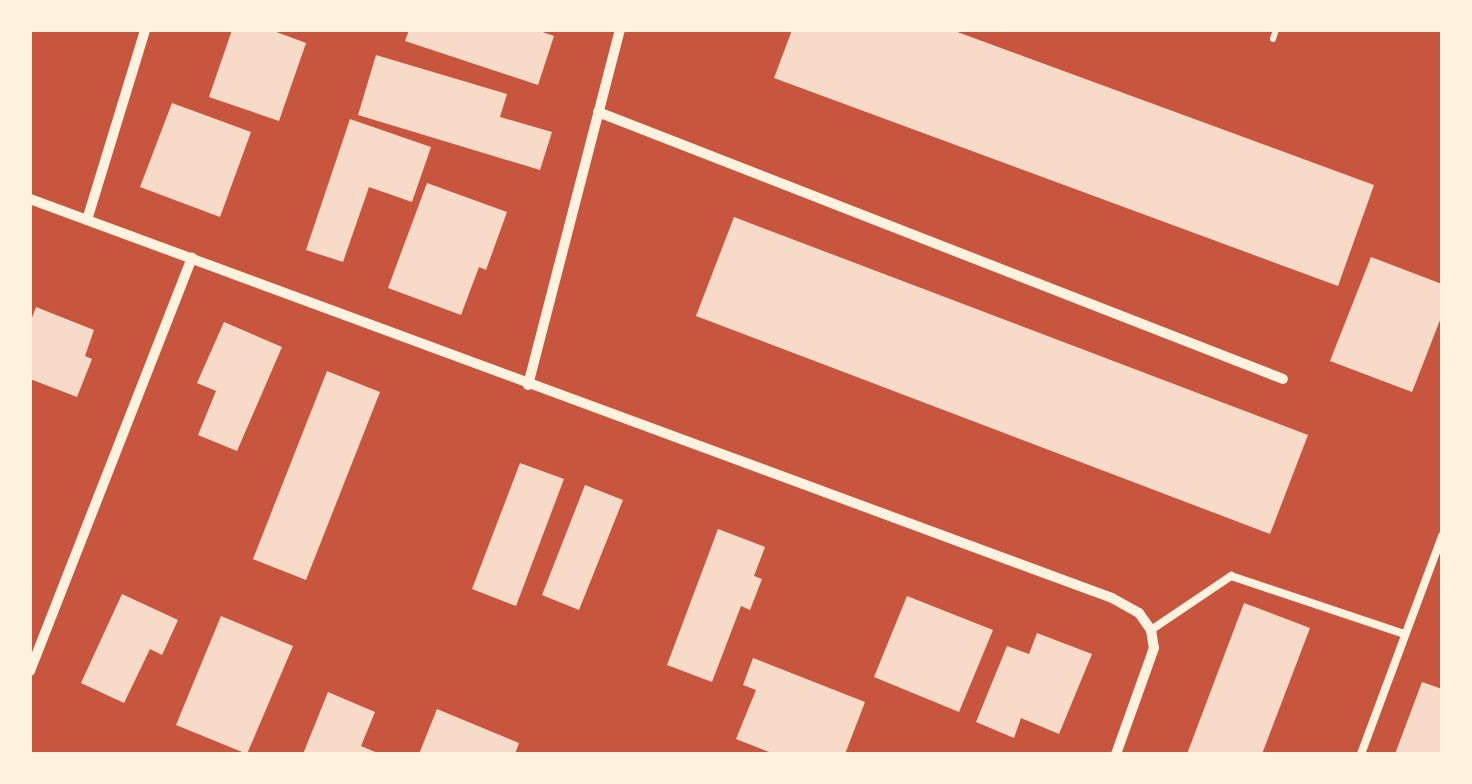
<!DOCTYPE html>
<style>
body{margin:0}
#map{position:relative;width:1472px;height:784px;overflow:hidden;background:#c8553d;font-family:Jost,sans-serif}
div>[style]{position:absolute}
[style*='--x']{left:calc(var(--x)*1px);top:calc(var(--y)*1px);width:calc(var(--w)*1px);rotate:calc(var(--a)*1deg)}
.building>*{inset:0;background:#f7dbc8}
.path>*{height:6px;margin:-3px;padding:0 3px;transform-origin:3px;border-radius:3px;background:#fff3e0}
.service>*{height:8px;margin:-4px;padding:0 4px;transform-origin:4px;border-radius:4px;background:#fff3e0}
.minor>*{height:10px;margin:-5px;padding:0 5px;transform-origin:5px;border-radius:5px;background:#fff3e0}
span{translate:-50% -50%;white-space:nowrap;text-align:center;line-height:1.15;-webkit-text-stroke:10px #fff3e0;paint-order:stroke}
.frame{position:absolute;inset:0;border:32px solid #fff3e0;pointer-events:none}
</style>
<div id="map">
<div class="building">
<div style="clip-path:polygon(232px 30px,271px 30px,306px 43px,279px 121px,209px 97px)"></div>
<div style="clip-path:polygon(409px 30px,537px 30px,554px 36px,538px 85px,405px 41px)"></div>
<div style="clip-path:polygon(792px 30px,952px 30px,1374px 185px,1338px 286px,774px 78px)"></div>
<div style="clip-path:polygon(376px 55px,507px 94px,500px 117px,552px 132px,540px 170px,358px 115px)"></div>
<div style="clip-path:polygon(172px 103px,251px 132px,220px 217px,140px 187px)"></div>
<div style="clip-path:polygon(350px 119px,431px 147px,412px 202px,369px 187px,343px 262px,306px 250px)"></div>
<div style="clip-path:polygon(427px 183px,507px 212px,486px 270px,479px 267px,461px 315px,388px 288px)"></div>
<div style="clip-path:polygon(734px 217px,1308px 435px,1270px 534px,696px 316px)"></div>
<div style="clip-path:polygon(1371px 257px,1442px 284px,1442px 315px,1412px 392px,1330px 361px)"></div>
<div style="clip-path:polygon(36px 307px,94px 330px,85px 356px,92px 359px,77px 397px,30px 379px,30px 323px)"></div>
<div style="clip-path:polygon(224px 322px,282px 347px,237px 451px,198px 435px,216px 391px,197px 383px)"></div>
<div style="clip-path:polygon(327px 371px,380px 392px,306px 580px,253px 559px)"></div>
<div style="clip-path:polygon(520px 463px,564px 479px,516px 606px,472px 589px)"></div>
<div style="clip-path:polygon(585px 485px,623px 500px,579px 610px,542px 595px)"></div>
<div style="clip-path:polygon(718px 529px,765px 547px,754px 576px,762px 579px,750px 610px,741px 606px,712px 682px,667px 665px)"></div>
<div style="clip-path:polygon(122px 594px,178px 620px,162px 655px,150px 649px,124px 703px,81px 683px)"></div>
<div style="clip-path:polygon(907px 596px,993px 630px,959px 712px,874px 677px)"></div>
<div style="clip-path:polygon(1244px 603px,1310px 628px,1262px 754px,1187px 754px)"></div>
<div style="clip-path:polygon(221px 616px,293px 646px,247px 754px,176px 725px)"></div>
<div style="clip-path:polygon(1037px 633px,1092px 654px,1059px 734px,1021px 718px,1014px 738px,976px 722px,1007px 646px,1029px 654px)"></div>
<div style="clip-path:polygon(753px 658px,865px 702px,845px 754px,774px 754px,736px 739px,756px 690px,743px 685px)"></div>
<div style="clip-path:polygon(1422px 682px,1442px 689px,1442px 754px,1395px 754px)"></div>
<div style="clip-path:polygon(328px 692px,375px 712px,361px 746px,380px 754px,303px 754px)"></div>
<div style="clip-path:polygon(437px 709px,519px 743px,515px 754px,419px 754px)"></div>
</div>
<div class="path">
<div style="--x:1273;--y:39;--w:9;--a:-72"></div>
</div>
<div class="service">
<div style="--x:1151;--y:630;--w:97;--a:-34"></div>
<div style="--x:1231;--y:576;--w:182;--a:18.5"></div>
<div style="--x:1361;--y:754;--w:233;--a:-69.6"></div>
</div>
<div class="minor">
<div style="--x:598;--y:112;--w:735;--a:21.29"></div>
<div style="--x:30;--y:199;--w:1153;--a:20.24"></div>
<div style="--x:1112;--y:598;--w:31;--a:29"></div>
<div style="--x:1139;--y:613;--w:21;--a:55"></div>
<div style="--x:1151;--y:630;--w:18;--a:81"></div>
<div style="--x:1154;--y:648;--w:113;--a:109.7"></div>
<div style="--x:87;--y:220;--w:199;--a:-73"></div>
<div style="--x:528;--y:385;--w:367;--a:-75.5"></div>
<div style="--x:30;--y:671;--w:444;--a:-68.6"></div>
</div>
<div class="frame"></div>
</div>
